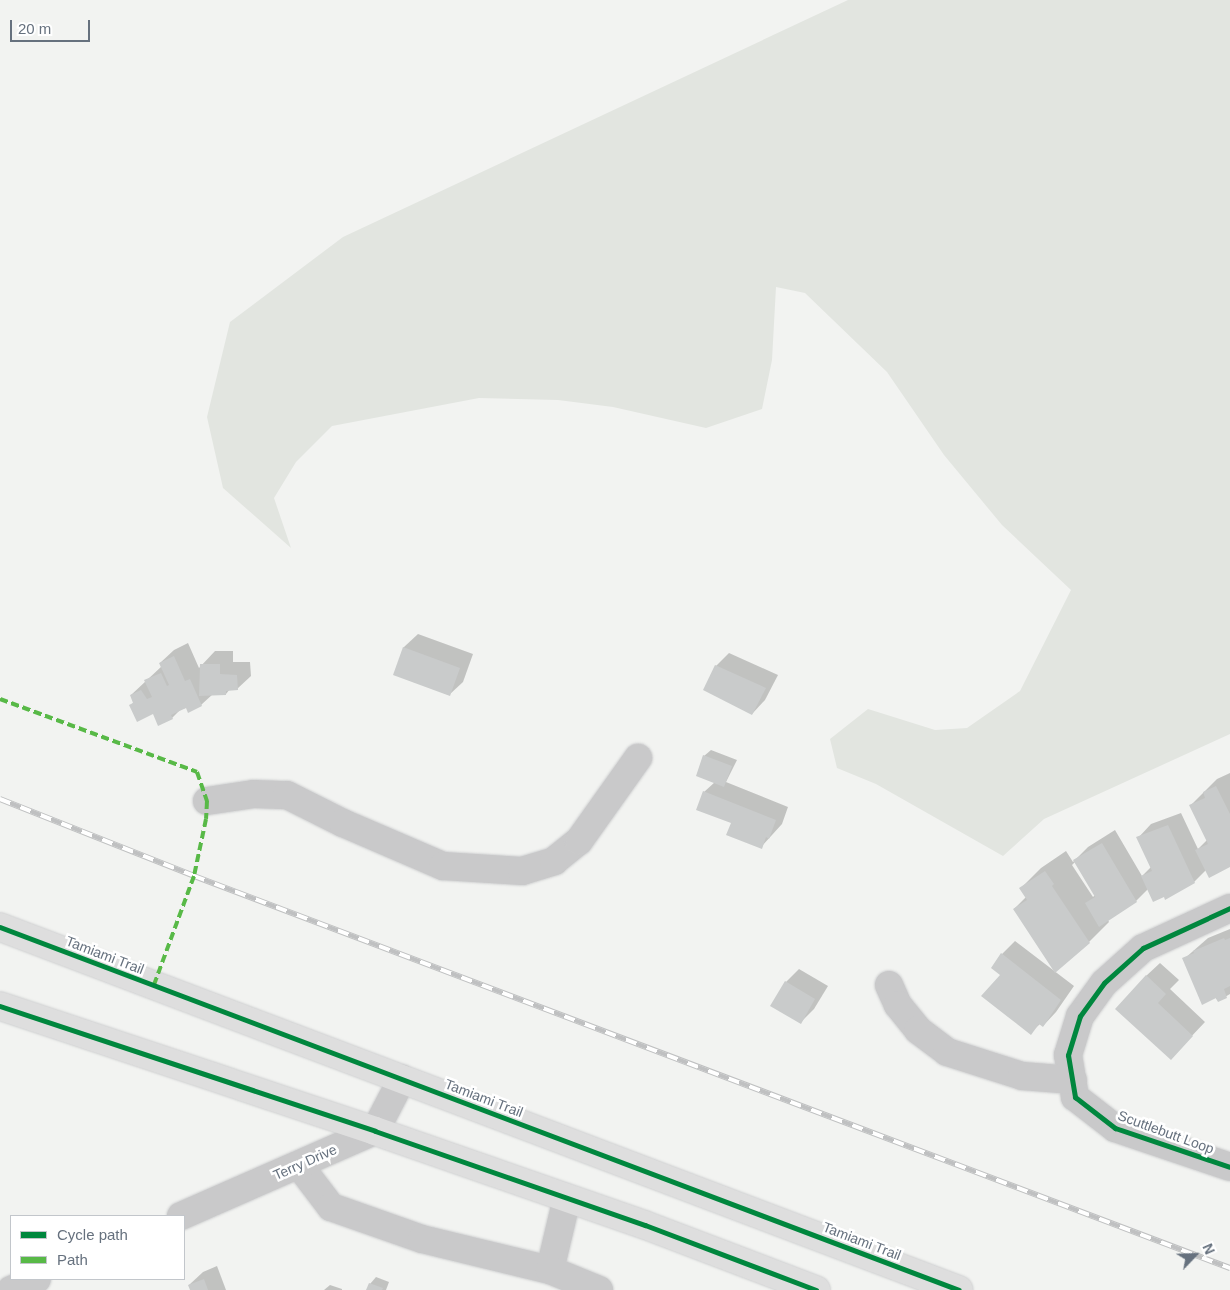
<!DOCTYPE html>
<style>
body{margin:0}
#map{position:relative;width:1230px;height:1290px;overflow:hidden;background:#f2f3f1;font-family:Arial,sans-serif}
div>[style]{position:absolute}
[style*='--x']{left:calc(var(--x)*1px);top:calc(var(--y)*1px);width:calc(var(--w)*1px);rotate:calc(var(--a)*1deg)}
.green>*{inset:0;background:#e2e5e0}
.shadow>*{inset:0;background:#0003}
.building>*{inset:0;background:#c9cbcb}
.roads{filter:drop-shadow(0 0 1px #cfd0d1) drop-shadow(0 0 1px #cfd0d1)}
.minor>*{height:28px;margin:-14px;padding:0 14px;transform-origin:14px;border-radius:14px;background:#c9c9ca}
.major>*{height:28px;margin:-14px;padding:0 14px;transform-origin:14px;border-radius:14px;background:#dedede}
.rail>*{height:5.5px;margin-top:-2.75px;transform-origin:0;background:repeating-linear-gradient(90deg,#fff 0 11px,#bfc0c1 0 22px);box-sizing:border-box;border-block:1px solid #bfc0c1}
.quiet>*{height:4px;margin-top:-2px;transform-origin:0;background:repeating-linear-gradient(90deg,#58b947 0 8px,transparent 0 12px)}
.cycleway>*{height:5px;margin:-2.5px;padding:0 2.5px;transform-origin:2.5px;border-radius:2.5px;background:#00873e}
span{translate:-50% -50%;white-space:nowrap;text-align:center;line-height:1.15;-webkit-text-stroke:5px #fff;paint-order:stroke}
.street-label{font-size:14px;color:#66717e}
.legend{position:absolute;left:10px;top:1215px;width:175px;height:65px;box-sizing:border-box;background:#fff;border:1px solid #c2c6cb;margin:0;padding:6px 9px;list-style:none;font-size:15px;color:#66717e}
.legend li{display:flex;align-items:center;gap:10px;height:25px}
.legend b{width:25px;border:1px solid #c2c6cb}
.north{position:absolute;left:1170px;top:1230px;width:50px;height:50px;-webkit-text-stroke:4px #fff;paint-order:stroke;rotate:66deg;font-size:14px;font-weight:700;line-height:20px;text-align:center;color:#66717e}
.north::after{content:'';display:block;margin:auto;width:18px;height:22px;background:#66717e;clip-path:polygon(50% 0,100% 100%,50% 72%,0 100%)}
.scale{position:absolute;left:10px;top:20px;width:80px;height:22px;box-sizing:border-box;border:2px solid #66717e;border-top:0;padding-left:6px;font-size:15px;line-height:18px;white-space:nowrap;color:#66717e;-webkit-text-stroke:4px #fff;paint-order:stroke}
</style>
<div id="map">
<div class="green">
<div style="clip-path:polygon(848px 0,1230px 0,1230px 734px,1044px 819px,1003px 856px,876px 784px,837px 768px,830px 739px,868px 709px,935px 730px,967px 728px,1020px 691px,1071px 590px,1002px 525px,944px 455px,887px 372px,805px 293px,776px 287px,772px 360px,762px 409px,706px 428px,613px 407px,558px 400px,479px 398px,332px 426px,296px 462px,274px 498px,291px 548px,223px 488px,207px 417px,230px 322px,343px 237px)"></div>
</div>
<div class="shadow">
<div style="clip-path:polygon(418px 634px,473px 654px,463px 682px,449px 695px,395px 674px,404px 647px)"></div>
<div style="clip-path:polygon(188px 643px,199px 668px,215px 651px,233px 651px,233px 662px,250px 662px,251px 676px,237px 689px,230px 689px,226px 694px,213px 694px,201px 705px,181px 709px,172px 718px,131px 705px,134px 702px,131px 695px,162px 666px,160px 663px,174px 650px)"></div>
<div style="clip-path:polygon(729px 653px,778px 675px,765px 700px,752px 714px,716px 666px)"></div>
<div style="clip-path:polygon(711px 750px,737px 760px,726px 782px,788px 807px,782px 824px,761px 847px,732px 823px,704px 792px,715px 782px,704px 756px)"></div>
<div style="clip-path:polygon(evenodd,1230px 773px,1230px 866px,1206px 870px,1194px 882px,1164px 896px,1148px 889px,1136px 901px,1108px 920px,1109px 922px,1089px 942px,1014px 909px,1026px 897px,1021px 888px,1041px 868px,1066px 851px,1073px 862px,1088px 847px,1115px 830px,1142px 876px,1151px 867px,1138px 838px,1151px 824px,1181px 813px,1198px 849px,1207px 840px,1191px 805px,1217px 779px,1230px 773px,1075px 862px,1095px 895px,1093px 897px,1072px 865px,1075px 862px)"></div>
<div style="clip-path:polygon(1230px 929px,1230px 994px,1218px 1001px,1184px 959px,1208px 938px)"></div>
<div style="clip-path:polygon(1015px 941px,1074px 986px,1056px 1012px,1043px 1026px,1040px 1024px,1030px 1033px,1001px 975px,1002px 954px)"></div>
<div style="clip-path:polygon(1160px 963px,1179px 980px,1170px 989px,1205px 1022px,1171px 1058px,1146px 976px)"></div>
<div style="clip-path:polygon(799px 969px,828px 986px,814px 1009px,801px 1022px,786px 982px)"></div>
<div style="clip-path:polygon(217px 1266px,226px 1290px,191px 1290px,189px 1285px,203px 1272px)"></div>
<div style="clip-path:polygon(376px 1277px,389px 1282px,386px 1290px,367px 1290px,370px 1284px)"></div>
<div style="clip-path:polygon(330px 1285px,342px 1289px,342px 1290px,324px 1290px)"></div>
</div>
<div class="building">
<div style="clip-path:polygon(403px 647px,460px 668px,450px 696px,393px 675px)"></div>
<div style="clip-path:polygon(174px 656px,185px 681px,190px 679px,202px 706px,188px 713px,186px 708px,171px 715px,173px 719px,158px 726px,153px 714px,137px 722px,129px 705px,133px 703px,130px 695px,141px 690px,147px 699px,152px 697px,144px 680px,161px 673px,167px 686px,169px 685px,159px 663px)"></div>
<div style="clip-path:polygon(200px 664px,220px 664px,220px 674px,237px 675px,238px 690px,226px 691px,226px 695px,199px 696px)"></div>
<div style="clip-path:polygon(715px 665px,766px 688px,752px 715px,703px 690px)"></div>
<div style="clip-path:polygon(703px 755px,732px 766px,724px 787px,696px 776px)"></div>
<div style="clip-path:polygon(1216px 786px,1230px 814px,1230px 867px,1209px 878px,1195px 850px,1208px 844px,1189px 805px,1205px 798px,1203px 792px)"></div>
<div style="clip-path:polygon(703px 791px,776px 820px,769px 839px,766px 837px,762px 849px,726px 835px,731px 823px,696px 810px)"></div>
<div style="clip-path:polygon(1168px 825px,1195px 883px,1165px 900px,1164px 897px,1153px 902px,1141px 876px,1152px 871px,1136px 837px)"></div>
<div style="clip-path:polygon(1102px 843px,1137px 902px,1099px 927px,1085px 903px,1095px 897px,1073px 860px)"></div>
<div style="clip-path:polygon(1045px 871px,1054px 884px,1052px 886px,1090px 943px,1055px 973px,1013px 909px,1027px 900px,1019px 888px)"></div>
<div style="clip-path:polygon(1224px 938px,1225px 940px,1230px 938px,1230px 986px,1224px 989px,1227px 998px,1218px 1002px,1216px 998px,1202px 1005px,1182px 958px,1194px 953px,1193px 951px)"></div>
<div style="clip-path:polygon(1001px 953px,1061px 1000px,1043px 1027px,1039px 1024px,1031px 1035px,981px 996px,1000px 975px,991px 968px)"></div>
<div style="clip-path:polygon(1146px 975px,1166px 994px,1158px 1003px,1193px 1036px,1171px 1060px,1115px 1009px)"></div>
<div style="clip-path:polygon(785px 981px,815px 999px,801px 1024px,770px 1006px)"></div>
<div style="clip-path:polygon(204px 1279px,208px 1290px,190px 1290px,188px 1285px)"></div>
<div style="clip-path:polygon(369px 1283px,383px 1288px,382px 1290px,366px 1290px)"></div>
</div>
<div class="roads">
<div class="minor">
<div style="--x:207;--y:801;--w:48;--a:-8.5"></div>
<div style="--x:254;--y:794;--w:33;--a:2"></div>
<div style="--x:287;--y:795;--w:63;--a:26.6"></div>
<div style="--x:343;--y:823;--w:109;--a:23.3"></div>
<div style="--x:443;--y:866;--w:79;--a:3.6"></div>
<div style="--x:522;--y:871;--w:34;--a:-17"></div>
<div style="--x:554;--y:861;--w:32;--a:-39"></div>
<div style="--x:579;--y:841;--w:102;--a:-54.6"></div>
<div style="--x:1230;--y:908;--w:96;--a:155.3"></div>
<div style="--x:1143;--y:948;--w:52;--a:138.1"></div>
<div style="--x:1104;--y:983;--w:41;--a:126"></div>
<div style="--x:1080;--y:1016;--w:41;--a:107.1"></div>
<div style="--x:1068;--y:1055;--w:43;--a:80.5"></div>
<div style="--x:1075;--y:1097;--w:51;--a:37.8"></div>
<div style="--x:1115;--y:1128;--w:121;--a:18.7"></div>
<div style="--x:889;--y:985;--w:22;--a:66"></div>
<div style="--x:898;--y:1005;--w:32;--a:51"></div>
<div style="--x:918;--y:1030;--w:36;--a:37"></div>
<div style="--x:947;--y:1052;--w:79;--a:17.7"></div>
<div style="--x:1022;--y:1076;--w:51;--a:4.5"></div>
<div style="--x:299;--y:1165;--w:53;--a:52.7"></div>
<div style="--x:331;--y:1207;--w:96;--a:19.4"></div>
<div style="--x:422;--y:1239;--w:132;--a:13.6"></div>
<div style="--x:567;--y:1198;--w:74;--a:103.3"></div>
<div style="--x:550;--y:1270;--w:53;--a:22.2"></div>
<div style="--x:181;--y:1216;--w:212;--a:-23.7"></div>
<div style="--x:375;--y:1131;--w:59;--a:-62.6"></div>
<div style="--x:11;--y:1290;--w:28;--a:-23"></div>
</div>
<div class="major">
<div style="--x:0;--y:927;--w:1025;--a:20.73"></div>
<div style="--x:0;--y:1006;--w:395;--a:18.4"></div>
<div style="--x:375;--y:1131;--w:286;--a:19.2"></div>
<div style="--x:645;--y:1225;--w:183;--a:20.8"></div>
</div>
</div>
<div class="rail">
<div style="--x:0;--y:799;--w:209;--a:21.6"></div>
<div style="--x:194;--y:876;--w:1108;--a:20.73"></div>
</div>
<div class="quiet">
<div style="--x:0;--y:699;--w:210;--a:20.3"></div>
<div style="--x:197;--y:772;--w:31;--a:71"></div>
<div style="--x:207;--y:801;--w:18;--a:93"></div>
<div style="--x:206;--y:819;--w:58;--a:101.9"></div>
<div style="--x:194;--y:876;--w:116;--a:110.2"></div>
</div>
<div class="cycleway">
<div style="--x:1230;--y:908;--w:96;--a:155.3"></div>
<div style="--x:1143;--y:948;--w:52;--a:138.1"></div>
<div style="--x:1104;--y:983;--w:41;--a:126"></div>
<div style="--x:1080;--y:1016;--w:41;--a:107.1"></div>
<div style="--x:1068;--y:1055;--w:43;--a:80.5"></div>
<div style="--x:1075;--y:1097;--w:51;--a:37.8"></div>
<div style="--x:1115;--y:1128;--w:121;--a:18.7"></div>
<div style="--x:0;--y:927;--w:1025;--a:20.73"></div>
<div style="--x:0;--y:1006;--w:395;--a:18.4"></div>
<div style="--x:375;--y:1131;--w:286;--a:19.2"></div>
<div style="--x:645;--y:1225;--w:183;--a:20.8"></div>
</div>
<div class="street-label">
<span style="left:105px;top:955px;rotate:21deg">Tamiami Trail</span>
<span style="left:484px;top:1098px;rotate:21deg">Tamiami Trail</span>
<span style="left:1166px;top:1132px;rotate:20deg">Scuttlebutt Loop</span>
<span style="left:305px;top:1162px;rotate:-24deg">Terry Drive</span>
<span style="left:862px;top:1241px;rotate:21deg">Tamiami Trail</span>
</div>
<ul class="legend">
<li><b style="height:6px;background:#00873e"></b>Cycle path</li>
<li><b style="height:6px;background:#58b947"></b>Path</li>
</ul>
<div class="north">N</div>
<div class="scale">20 m</div>
</div>
